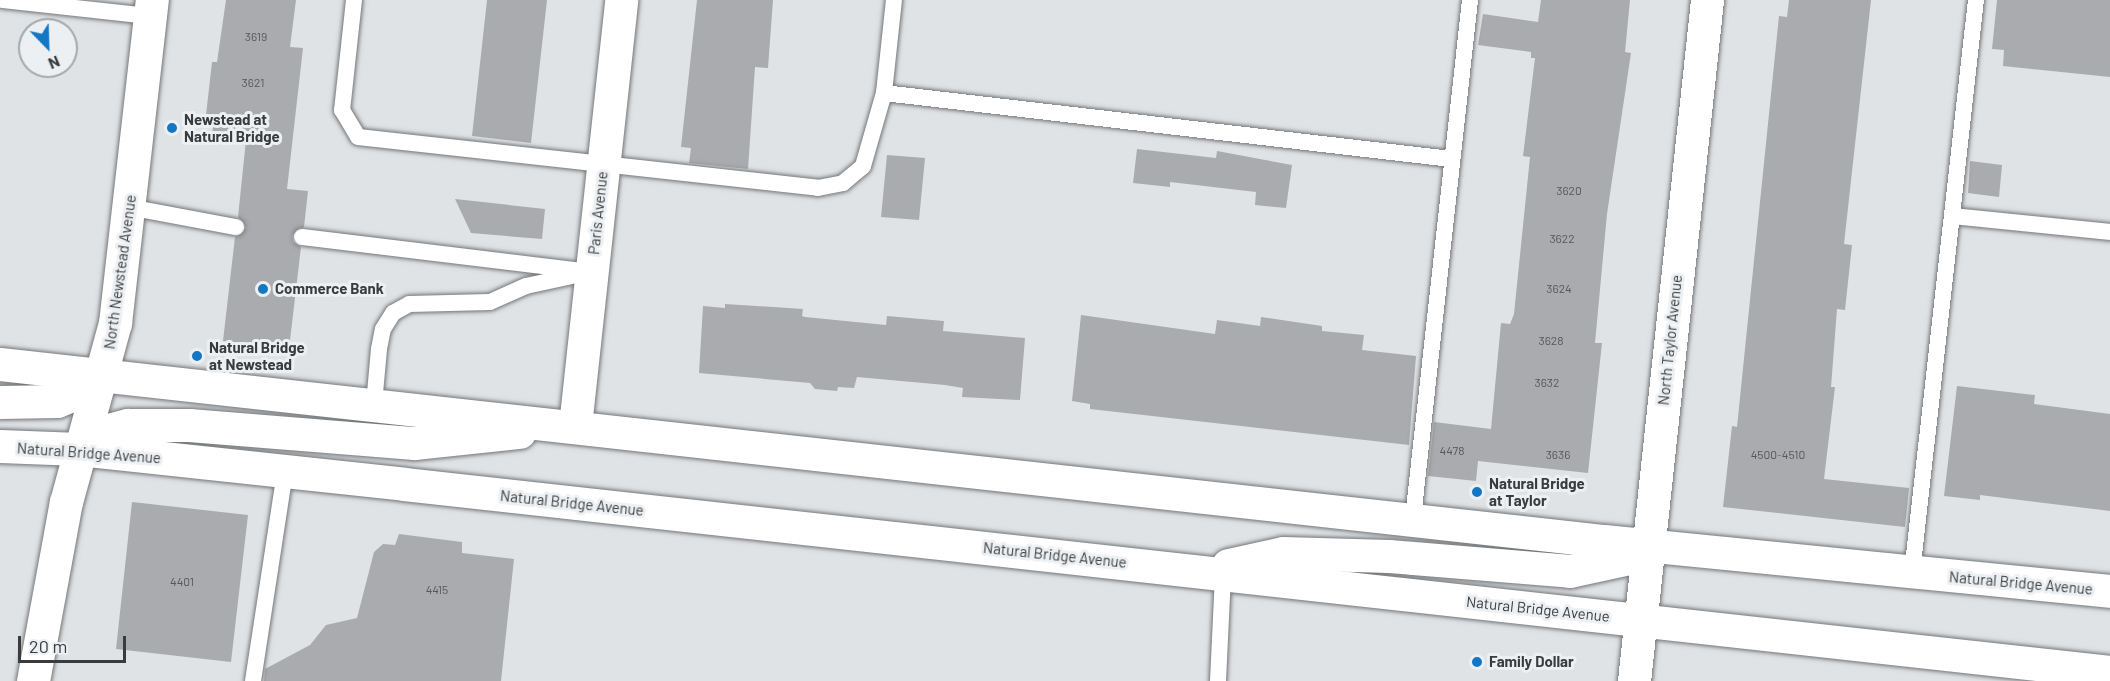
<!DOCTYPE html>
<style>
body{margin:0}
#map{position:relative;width:2110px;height:681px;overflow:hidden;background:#e0e3e6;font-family:Barlow,sans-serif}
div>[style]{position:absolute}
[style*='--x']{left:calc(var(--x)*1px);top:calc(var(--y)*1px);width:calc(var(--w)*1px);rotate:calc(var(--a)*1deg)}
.building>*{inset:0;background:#a9abae}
.roads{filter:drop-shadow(0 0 2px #747779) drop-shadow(0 0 2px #747779)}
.lane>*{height:16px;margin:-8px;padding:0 8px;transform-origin:8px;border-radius:8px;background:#fff}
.street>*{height:33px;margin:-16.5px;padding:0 16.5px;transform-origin:16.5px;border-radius:16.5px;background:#fff}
.secondary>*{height:33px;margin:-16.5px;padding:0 16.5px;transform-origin:16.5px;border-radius:16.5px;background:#fff}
.primary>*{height:33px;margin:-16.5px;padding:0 16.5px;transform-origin:16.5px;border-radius:16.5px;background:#fff}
.dots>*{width:16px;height:16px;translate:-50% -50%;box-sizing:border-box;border:3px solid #edf0f3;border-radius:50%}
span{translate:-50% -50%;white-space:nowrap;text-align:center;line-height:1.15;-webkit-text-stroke:6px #edf0f3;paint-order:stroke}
.number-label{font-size:12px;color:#565758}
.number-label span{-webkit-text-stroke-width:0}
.poi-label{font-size:15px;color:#3a3b3c;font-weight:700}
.left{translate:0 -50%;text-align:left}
.street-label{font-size:15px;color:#3a3b3c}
.north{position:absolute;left:18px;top:18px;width:60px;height:60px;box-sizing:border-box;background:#edf0f3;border:2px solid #a5a8aa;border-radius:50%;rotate:157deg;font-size:16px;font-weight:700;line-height:24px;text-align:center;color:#3a3b3c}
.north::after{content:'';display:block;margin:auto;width:21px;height:27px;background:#1477c3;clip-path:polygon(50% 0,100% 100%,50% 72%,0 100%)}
.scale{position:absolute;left:18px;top:636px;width:108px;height:27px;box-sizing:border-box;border:3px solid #3a3b3c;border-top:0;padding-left:8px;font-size:18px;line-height:21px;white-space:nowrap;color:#3a3b3c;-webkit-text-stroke:4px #edf0f3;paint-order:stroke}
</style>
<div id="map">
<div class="building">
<div style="clip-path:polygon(226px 0,296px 0,290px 47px,303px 48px,287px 189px,308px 191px,304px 227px,292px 235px,293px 242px,301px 247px,289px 349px,223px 341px,235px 237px,246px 228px,238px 217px,246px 140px,212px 137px,214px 116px,206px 115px,212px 62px,217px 62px)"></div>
<div style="clip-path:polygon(487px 0,547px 0,531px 143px,472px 136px)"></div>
<div style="clip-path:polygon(697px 0,773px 0,768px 68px,755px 67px,748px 169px,689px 163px,691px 148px,681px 147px)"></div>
<div style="clip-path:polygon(1541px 0,1630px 0,1625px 52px,1631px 53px,1607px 214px,1595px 343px,1602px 343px,1588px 473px,1478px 461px,1476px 481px,1428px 476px,1434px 422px,1491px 429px,1501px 323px,1510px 324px,1514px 314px,1530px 157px,1523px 156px,1535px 58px,1531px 58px,1531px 52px,1478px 45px,1483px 14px,1538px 22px)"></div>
<div style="clip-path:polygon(1789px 0,1871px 0,1844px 244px,1852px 245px,1845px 310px,1837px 309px,1831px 387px,1835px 387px,1824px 479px,1909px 488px,1905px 527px,1723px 507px,1732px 426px,1737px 427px,1779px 16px,1787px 17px)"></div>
<div style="clip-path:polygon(1997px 0,2110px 0,2110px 77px,2003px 66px,2004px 50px,1992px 49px)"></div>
<div style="clip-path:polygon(1137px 149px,1216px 158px,1217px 151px,1292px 165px,1286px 208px,1255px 205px,1256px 192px,1170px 182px,1170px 187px,1133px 183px)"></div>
<div style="clip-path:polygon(887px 155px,925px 158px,919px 220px,881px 217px)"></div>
<div style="clip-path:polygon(1970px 161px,2002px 165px,1999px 197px,1968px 193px)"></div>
<div style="clip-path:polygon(455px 199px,545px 209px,542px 239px,471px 233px)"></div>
<div style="clip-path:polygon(725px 304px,803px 309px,802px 316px,805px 317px,886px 325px,887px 316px,944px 321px,943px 331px,1025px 338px,1020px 400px,962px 397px,963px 388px,945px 385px,857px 377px,854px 388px,838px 387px,837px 391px,815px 389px,810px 383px,699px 373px,703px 306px,725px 308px)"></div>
<div style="clip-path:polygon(1081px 315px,1215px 334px,1217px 320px,1260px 326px,1261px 317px,1322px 326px,1322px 331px,1364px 335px,1362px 350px,1416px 356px,1409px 445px,1090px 409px,1090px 404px,1072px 401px)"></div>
<div style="clip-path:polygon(1957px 386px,2035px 395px,2034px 404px,2110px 414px,2110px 511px,1980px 495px,1980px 500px,1944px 496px)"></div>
<div style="clip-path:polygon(132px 502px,248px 515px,231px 662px,116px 649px)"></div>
<div style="clip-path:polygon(399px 534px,462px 542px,462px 553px,514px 559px,501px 681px,264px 681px,265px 669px,310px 645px,326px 625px,357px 618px,374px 552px,383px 544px,395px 545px)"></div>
</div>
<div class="roads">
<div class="lane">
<div style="--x:2;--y:0;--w:149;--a:6.2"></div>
<div style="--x:354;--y:0;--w:111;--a:96.2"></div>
<div style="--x:342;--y:110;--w:31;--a:59"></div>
<div style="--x:358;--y:137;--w:463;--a:6.3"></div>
<div style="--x:818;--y:188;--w:25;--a:-11"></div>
<div style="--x:843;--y:183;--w:26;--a:-40"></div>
<div style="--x:863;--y:166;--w:76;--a:-74"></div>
<div style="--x:884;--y:93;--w:94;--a:-83.9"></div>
<div style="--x:884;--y:93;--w:571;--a:6.64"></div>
<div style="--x:129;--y:207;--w:109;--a:10.6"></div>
<div style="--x:1953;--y:216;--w:158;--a:5.8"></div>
<div style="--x:302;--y:237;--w:276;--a:6.9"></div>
<div style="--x:374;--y:404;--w:55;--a:-84.8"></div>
<div style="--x:379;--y:349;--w:20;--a:-79"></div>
<div style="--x:383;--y:329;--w:19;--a:-58"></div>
<div style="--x:393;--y:313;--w:18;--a:-29"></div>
<div style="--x:409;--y:304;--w:81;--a:-1.4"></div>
<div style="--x:490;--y:302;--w:39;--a:-24"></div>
<div style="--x:526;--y:286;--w:66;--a:-12.2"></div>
<div style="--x:1413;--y:518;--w:521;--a:-83.72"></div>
<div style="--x:1912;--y:573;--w:577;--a:-83.63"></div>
<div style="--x:253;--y:681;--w:211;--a:-81.3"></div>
<div style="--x:1218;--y:681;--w:108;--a:-87.3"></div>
</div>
<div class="street">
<div style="--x:575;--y:426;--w:428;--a:-83.8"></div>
<div style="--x:1634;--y:681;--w:685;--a:-83.88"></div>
</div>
<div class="secondary">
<div style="--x:33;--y:681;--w:182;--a:-79.6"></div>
<div style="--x:66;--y:502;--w:186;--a:-74.7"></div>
<div style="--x:115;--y:323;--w:325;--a:-83.5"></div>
</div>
<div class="primary">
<div style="--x:0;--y:364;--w:1614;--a:6.3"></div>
<div style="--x:1604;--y:541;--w:508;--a:5.64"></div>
<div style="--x:0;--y:402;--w:57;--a:-1"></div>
<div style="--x:57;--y:401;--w:38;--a:-22"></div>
<div style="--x:92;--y:387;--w:16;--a:-45"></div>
<div style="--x:0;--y:446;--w:79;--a:2.2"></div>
<div style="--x:79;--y:449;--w:327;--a:6.1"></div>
<div style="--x:404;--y:484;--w:1716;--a:6.29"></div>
<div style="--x:79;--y:449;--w:32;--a:-35"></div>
<div style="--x:105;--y:431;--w:24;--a:-15"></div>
<div style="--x:128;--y:425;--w:61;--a:0"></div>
<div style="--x:189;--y:425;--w:226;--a:4.6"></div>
<div style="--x:414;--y:443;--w:106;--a:-6"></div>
<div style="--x:1228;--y:565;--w:56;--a:-12.3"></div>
<div style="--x:1283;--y:553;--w:106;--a:1.6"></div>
<div style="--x:1389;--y:556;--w:182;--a:4.7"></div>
<div style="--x:1570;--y:571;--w:79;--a:-12.4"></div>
</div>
</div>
<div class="dots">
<div style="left:172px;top:128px;background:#1477c3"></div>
<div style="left:263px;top:289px;background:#1477c3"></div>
<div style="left:197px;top:356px;background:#1477c3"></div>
<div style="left:1477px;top:492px;background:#1477c3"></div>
<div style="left:1477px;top:662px;background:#1477c3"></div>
</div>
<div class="number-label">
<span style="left:256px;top:37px">3619</span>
<span style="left:253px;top:83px">3621</span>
<span style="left:1569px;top:191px">3620</span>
<span style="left:1562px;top:239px">3622</span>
<span style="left:1559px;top:289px">3624</span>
<span style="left:1551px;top:341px">3628</span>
<span style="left:1547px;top:383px">3632</span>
<span style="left:1452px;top:451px">4478</span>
<span style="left:1558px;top:455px">3636</span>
<span style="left:1778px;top:455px">4500-4510</span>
<span style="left:182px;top:582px">4401</span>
<span style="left:437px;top:590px">4415</span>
</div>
<div class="poi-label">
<span class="left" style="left:184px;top:128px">Newstead at<br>Natural Bridge</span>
<span class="left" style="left:275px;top:289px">Commerce Bank</span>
<span class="left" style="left:209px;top:356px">Natural Bridge<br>at Newstead</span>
<span class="left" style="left:1489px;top:492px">Natural Bridge<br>at Taylor</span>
<span class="left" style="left:1489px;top:662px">Family Dollar</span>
</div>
<div class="street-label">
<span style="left:598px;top:213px;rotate:-84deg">Paris Avenue</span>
<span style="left:120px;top:272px;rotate:-82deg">North Newstead Avenue</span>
<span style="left:1670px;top:340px;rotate:-84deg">North Taylor Avenue</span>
<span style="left:89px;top:453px;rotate:4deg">Natural Bridge Avenue</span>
<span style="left:572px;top:503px;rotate:6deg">Natural Bridge Avenue</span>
<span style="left:1055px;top:555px;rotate:6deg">Natural Bridge Avenue</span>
<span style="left:2021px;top:583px;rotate:5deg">Natural Bridge Avenue</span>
<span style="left:1538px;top:609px;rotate:6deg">Natural Bridge Avenue</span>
</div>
<div class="north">N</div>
<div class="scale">20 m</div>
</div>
